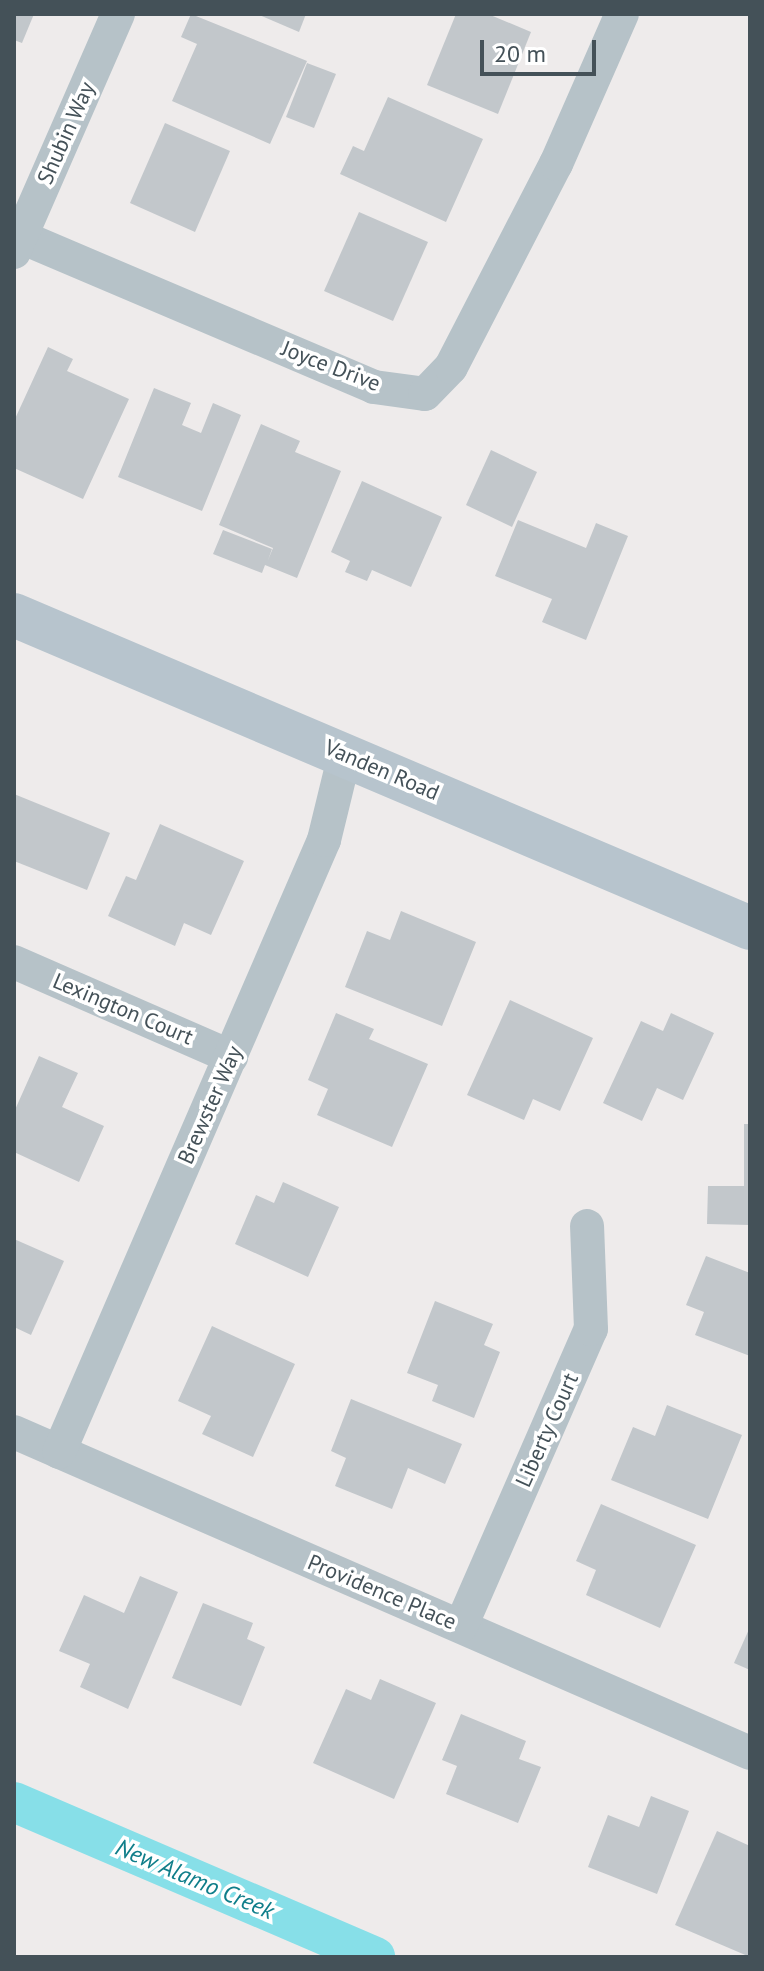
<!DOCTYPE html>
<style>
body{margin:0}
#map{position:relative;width:764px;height:1971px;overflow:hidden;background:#eeebeb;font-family:"PT Sans",sans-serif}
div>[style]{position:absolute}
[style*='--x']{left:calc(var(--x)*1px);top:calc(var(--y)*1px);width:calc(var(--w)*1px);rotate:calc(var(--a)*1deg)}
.canal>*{height:40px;margin:-20px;padding:0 20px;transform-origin:20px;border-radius:20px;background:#87dfe8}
.building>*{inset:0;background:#c2c7cb}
.street>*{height:34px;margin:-17px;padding:0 17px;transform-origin:17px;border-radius:17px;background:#b6c2c8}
.secondary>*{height:44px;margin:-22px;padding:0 22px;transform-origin:22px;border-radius:22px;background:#b7c4cd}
span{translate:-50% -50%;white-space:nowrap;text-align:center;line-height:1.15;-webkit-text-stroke:7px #fff;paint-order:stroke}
.street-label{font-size:22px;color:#445158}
.water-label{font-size:24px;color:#107e8a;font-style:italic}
.frame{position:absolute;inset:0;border:16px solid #445158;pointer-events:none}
.scale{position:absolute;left:480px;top:40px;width:116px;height:36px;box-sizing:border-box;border:4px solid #445158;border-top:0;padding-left:10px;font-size:24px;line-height:28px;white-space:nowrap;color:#445158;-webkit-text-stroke:6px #fff;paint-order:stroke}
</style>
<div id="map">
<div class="canal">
<div style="--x:14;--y:1802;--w:393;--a:23.2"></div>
</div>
<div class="building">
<div style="clip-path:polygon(14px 14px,34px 14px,22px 43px,14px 40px)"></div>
<div style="clip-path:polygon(191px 14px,307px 61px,270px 144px,172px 101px,197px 44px,181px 37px)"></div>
<div style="clip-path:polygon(257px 14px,306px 14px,299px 32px)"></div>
<div style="clip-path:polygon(456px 14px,488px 14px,531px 32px,498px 114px,427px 85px)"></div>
<div style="clip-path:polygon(307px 63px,336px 74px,314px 128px,286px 117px)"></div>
<div style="clip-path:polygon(388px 97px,483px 139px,446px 222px,340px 174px,353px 146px,364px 151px)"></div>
<div style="clip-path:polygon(165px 123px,230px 151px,195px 232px,130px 203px)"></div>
<div style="clip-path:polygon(359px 212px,428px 242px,393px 321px,324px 291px)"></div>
<div style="clip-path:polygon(48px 347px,73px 359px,67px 371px,129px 399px,83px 499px,14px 468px,14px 421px)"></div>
<div style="clip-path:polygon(154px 388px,191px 403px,182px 425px,201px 433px,213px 403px,241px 415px,202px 511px,118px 477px)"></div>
<div style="clip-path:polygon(261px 424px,300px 441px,295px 452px,341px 471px,297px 578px,265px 565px,262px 573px,213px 554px,223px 530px,272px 549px,268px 560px,273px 548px,219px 525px)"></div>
<div style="clip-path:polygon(491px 450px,537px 472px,512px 527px,466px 505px)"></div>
<div style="clip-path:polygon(362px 481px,442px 517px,411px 587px,372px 570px,367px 581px,345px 572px,350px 561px,331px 552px)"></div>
<div style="clip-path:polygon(518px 520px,586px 548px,596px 523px,628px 536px,586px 640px,542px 622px,552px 599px,495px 576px)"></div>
<div style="clip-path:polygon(14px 794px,110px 833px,87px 890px,14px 861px)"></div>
<div style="clip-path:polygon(160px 824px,244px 861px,211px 935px,184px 923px,175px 946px,108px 916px,126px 876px,136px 880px)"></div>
<div style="clip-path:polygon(401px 911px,476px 942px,442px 1026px,345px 987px,367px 931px,390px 940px)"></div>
<div style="clip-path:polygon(510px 1000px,593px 1038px,560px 1111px,533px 1099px,524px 1120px,467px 1095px)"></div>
<div style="clip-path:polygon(336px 1013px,374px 1029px,369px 1039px,428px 1064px,392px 1147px,317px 1115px,328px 1089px,308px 1080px)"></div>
<div style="clip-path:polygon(671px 1013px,714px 1033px,683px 1100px,657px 1088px,642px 1121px,603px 1103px,641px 1021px,663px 1031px)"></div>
<div style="clip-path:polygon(39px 1056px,78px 1073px,62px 1107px,104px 1126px,79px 1182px,14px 1152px,14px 1112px)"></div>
<div style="clip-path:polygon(744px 1124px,750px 1124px,750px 1225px,707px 1224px,708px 1186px,744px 1186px)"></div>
<div style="clip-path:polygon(283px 1182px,339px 1207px,308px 1277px,235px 1244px,256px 1195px,274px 1203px)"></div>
<div style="clip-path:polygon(14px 1239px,64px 1261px,31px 1335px,14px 1327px)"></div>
<div style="clip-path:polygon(706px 1256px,750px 1273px,750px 1356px,695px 1335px,704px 1312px,686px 1305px)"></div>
<div style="clip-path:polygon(435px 1301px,493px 1324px,484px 1345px,500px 1352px,474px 1418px,432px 1401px,438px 1385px,407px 1373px)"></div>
<div style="clip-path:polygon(212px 1326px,295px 1364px,253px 1457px,202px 1434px,211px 1416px,178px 1401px)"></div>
<div style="clip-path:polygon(351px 1399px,462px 1444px,445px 1484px,408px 1468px,392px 1509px,335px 1486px,346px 1458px,331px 1451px)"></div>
<div style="clip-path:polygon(667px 1405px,742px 1435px,708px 1519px,611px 1480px,633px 1427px,655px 1436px)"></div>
<div style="clip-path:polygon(601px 1504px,696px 1545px,660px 1628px,586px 1595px,596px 1570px,576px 1561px)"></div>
<div style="clip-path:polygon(140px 1576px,178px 1592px,128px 1709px,80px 1687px,90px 1664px,59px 1651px,84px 1595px,124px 1613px)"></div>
<div style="clip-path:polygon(203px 1603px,253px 1623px,247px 1639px,265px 1647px,241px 1706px,172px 1678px)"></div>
<div style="clip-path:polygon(750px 1627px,750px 1670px,734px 1663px)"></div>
<div style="clip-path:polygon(380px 1679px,436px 1703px,394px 1799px,313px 1763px,346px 1689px,371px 1700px)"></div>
<div style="clip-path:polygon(461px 1714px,526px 1741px,519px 1759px,541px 1767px,518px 1823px,446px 1794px,457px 1766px,442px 1760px)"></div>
<div style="clip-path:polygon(651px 1796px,689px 1811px,657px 1894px,588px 1867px,608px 1815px,639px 1827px)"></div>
<div style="clip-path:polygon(717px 1831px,750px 1846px,750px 1957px,675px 1925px)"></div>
</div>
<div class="street">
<div style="--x:14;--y:234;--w:391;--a:23"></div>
<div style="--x:374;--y:387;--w:51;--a:7.8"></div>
<div style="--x:425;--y:394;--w:37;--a:-46"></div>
<div style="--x:451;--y:367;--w:229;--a:-62.7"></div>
<div style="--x:556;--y:164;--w:164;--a:-66.3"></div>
<div style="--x:14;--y:252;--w:260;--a:-66.4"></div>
<div style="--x:14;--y:962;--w:237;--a:23.6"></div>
<div style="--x:14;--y:1432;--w:803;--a:23.56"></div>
<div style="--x:59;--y:1452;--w:667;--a:-66.59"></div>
<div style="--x:324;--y:840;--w:89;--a:-76.3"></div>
<div style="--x:461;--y:1626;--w:324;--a:-66.4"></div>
<div style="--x:591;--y:1329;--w:103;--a:-92.2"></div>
</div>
<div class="secondary">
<div style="--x:14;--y:615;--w:800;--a:23.04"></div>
</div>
<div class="street-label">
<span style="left:66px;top:133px;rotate:-66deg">Shubin Way</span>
<span style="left:331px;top:366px;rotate:21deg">Joyce Drive</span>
<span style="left:382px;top:770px;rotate:23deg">Vanden Road</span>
<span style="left:123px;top:1009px;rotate:23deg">Lexington Court</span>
<span style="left:210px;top:1105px;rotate:-66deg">Brewster Way</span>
<span style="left:547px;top:1430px;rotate:-66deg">Liberty Court</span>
<span style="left:382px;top:1592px;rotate:23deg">Providence Place</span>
</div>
<div class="water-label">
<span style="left:195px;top:1879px;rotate:23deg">New Alamo Creek</span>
</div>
<div class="frame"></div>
<div class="scale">20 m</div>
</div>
